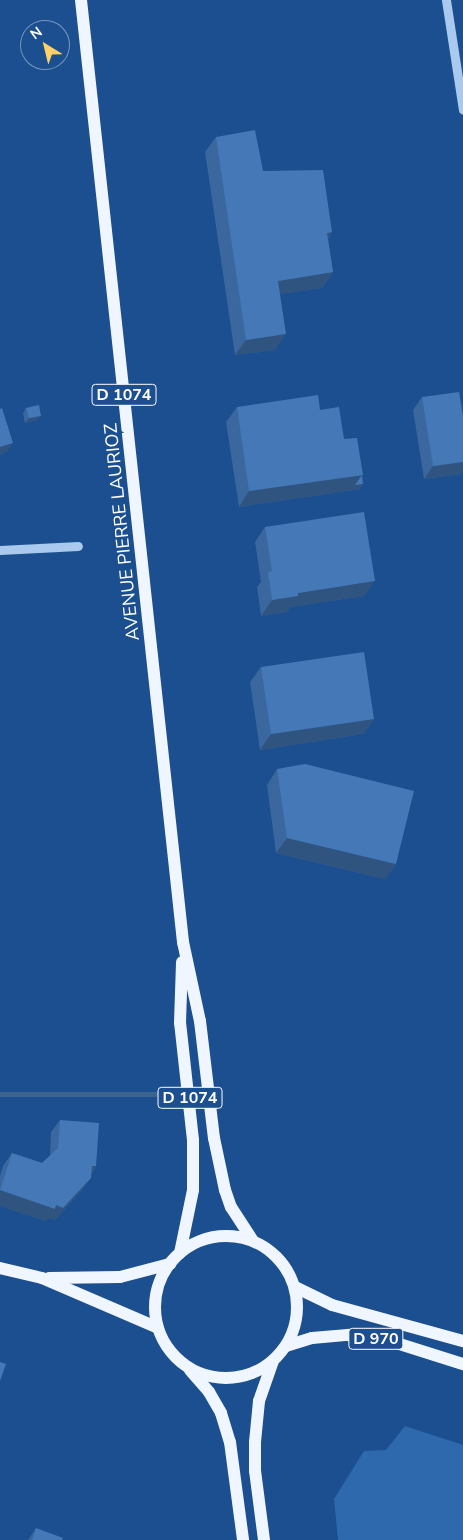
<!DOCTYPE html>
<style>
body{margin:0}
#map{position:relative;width:463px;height:1540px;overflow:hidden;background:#1b4f8f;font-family:"Nunito Sans",sans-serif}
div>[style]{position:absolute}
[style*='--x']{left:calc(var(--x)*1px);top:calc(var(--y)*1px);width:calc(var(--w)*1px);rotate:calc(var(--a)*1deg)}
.green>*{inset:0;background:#2e69ad}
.water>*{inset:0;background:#3c6290}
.minor>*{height:9px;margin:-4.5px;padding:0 4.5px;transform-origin:4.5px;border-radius:4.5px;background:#a9c9ee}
.major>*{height:12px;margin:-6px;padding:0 6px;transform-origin:6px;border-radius:6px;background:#f0f6ff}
.major>.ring{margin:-6px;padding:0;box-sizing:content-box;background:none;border:12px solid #f0f6ff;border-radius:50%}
.wall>*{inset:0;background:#3a679d}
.shaded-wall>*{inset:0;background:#305480}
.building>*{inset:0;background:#4478b7}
span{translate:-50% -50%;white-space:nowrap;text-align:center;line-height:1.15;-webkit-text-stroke:5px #1b4f8f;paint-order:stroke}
.shield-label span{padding:1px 4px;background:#1b4f8f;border:1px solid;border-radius:4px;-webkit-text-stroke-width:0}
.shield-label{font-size:16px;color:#fff;font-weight:700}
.street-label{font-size:18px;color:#fff}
.north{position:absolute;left:20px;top:20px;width:50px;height:50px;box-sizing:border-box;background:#1b4f8f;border:1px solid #7695bc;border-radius:50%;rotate:324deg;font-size:14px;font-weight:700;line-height:20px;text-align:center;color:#fff}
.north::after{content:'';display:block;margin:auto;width:18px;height:22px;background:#ffd166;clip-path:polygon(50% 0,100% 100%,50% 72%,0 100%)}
</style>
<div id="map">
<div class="green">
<div style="clip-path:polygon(405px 1426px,463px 1445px,463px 1540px,338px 1540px,334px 1499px,364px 1451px,386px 1450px)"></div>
</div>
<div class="water">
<div style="clip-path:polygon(0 1092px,158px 1092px,158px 1097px,0 1097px)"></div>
</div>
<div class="minor">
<div style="--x:446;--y:0;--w:111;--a:81.2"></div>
<div style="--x:0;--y:550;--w:78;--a:-2.9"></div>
</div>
<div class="major">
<div style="--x:81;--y:0;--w:948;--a:83.82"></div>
<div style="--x:183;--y:942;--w:81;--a:77.9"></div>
<div style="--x:200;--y:1021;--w:118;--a:83.2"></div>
<div style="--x:214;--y:1138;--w:53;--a:78.1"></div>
<div style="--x:225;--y:1190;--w:18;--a:71"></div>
<div style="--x:231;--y:1207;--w:40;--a:57.1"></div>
<div class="ring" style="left:155px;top:1236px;width:130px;height:130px"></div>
<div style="--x:180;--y:1253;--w:64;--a:-78.3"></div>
<div style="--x:193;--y:1190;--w:50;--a:-90"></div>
<div style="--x:193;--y:1140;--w:118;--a:-96.3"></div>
<div style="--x:180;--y:1023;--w:61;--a:-88.1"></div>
<div style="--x:0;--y:1268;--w:43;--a:13.4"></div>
<div style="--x:42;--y:1278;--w:126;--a:23.3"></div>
<div style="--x:49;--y:1278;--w:71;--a:-0.8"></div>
<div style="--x:120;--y:1277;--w:52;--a:-14.6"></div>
<div style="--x:295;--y:1287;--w:41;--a:25.9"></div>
<div style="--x:332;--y:1305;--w:136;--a:15.4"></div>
<div style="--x:286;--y:1346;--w:27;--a:-17"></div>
<div style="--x:312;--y:1338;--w:36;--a:-5"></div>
<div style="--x:348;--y:1335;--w:42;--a:8.1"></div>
<div style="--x:390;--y:1341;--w:77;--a:17.5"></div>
<div style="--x:190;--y:1370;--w:29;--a:49"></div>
<div style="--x:209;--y:1392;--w:24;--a:60"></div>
<div style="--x:221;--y:1413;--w:30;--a:73"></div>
<div style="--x:230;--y:1442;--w:99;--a:82.4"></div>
<div style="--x:264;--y:1540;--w:70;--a:-97.4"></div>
<div style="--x:255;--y:1471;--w:29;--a:-90"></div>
<div style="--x:255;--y:1442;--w:41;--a:-84.4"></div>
<div style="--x:259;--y:1401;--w:42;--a:-70.7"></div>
</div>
<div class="wall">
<div style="clip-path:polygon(216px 137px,263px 171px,332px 232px,328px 239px,333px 272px,322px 288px,280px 294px,275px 350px,235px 355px,205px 152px)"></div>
<div style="clip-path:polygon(422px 397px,461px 474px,424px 479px,413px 410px)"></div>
<div style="clip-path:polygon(237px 407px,320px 410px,344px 439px,362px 475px,360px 489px,239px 507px,226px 422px)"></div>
<div style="clip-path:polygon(26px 408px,37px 420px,25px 423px,23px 413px)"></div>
<div style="clip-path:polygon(265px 527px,364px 596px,290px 607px,287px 612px,261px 616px,257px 587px,261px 582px,255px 542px)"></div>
<div style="clip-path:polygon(261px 667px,374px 719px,363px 734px,260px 750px,250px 682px)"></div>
<div style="clip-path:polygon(277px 769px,396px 864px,385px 879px,276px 853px,267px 785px)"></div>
<div style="clip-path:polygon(60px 1120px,96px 1166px,92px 1173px,82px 1190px,55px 1220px,48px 1218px,46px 1221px,0 1206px,0 1176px,3px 1166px,12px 1153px,42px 1163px,50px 1156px,51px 1132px)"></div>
<div style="clip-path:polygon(36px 1528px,62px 1540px,28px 1540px)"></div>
</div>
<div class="shaded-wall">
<div style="clip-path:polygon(332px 232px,321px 248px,327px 233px)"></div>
<div style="clip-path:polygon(333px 272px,322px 288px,268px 296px,278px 281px)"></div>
<div style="clip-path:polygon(286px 334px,275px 350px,235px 355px,246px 340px)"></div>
<div style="clip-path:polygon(41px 416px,37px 420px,25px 423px,29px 418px)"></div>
<div style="clip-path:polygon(13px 443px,7px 452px,0 455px,0 447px)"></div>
<div style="clip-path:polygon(463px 462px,463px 471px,461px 474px,424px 479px,433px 466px)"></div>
<div style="clip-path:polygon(363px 475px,355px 485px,363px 484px,360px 489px,239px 507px,249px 491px)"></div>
<div style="clip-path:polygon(375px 581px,364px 596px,290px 607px,287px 612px,261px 616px,272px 600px,298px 593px)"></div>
<div style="clip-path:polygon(374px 719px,363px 734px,260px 750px,271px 734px)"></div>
<div style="clip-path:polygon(287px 838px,396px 864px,385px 879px,276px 853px)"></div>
<div style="clip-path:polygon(92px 1166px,96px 1166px,87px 1179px)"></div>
<div style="clip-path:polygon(91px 1178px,82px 1190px,55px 1220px,48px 1218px,46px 1221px,0 1206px,0 1190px,56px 1205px)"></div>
</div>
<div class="building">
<div style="clip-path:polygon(255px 130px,263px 171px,323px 170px,332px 232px,327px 233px,333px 272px,278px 281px,286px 334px,246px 340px,216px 137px)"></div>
<div style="clip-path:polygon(459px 392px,463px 416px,463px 462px,433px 466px,422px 397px)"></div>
<div style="clip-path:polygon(318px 395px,320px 410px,339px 407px,344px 439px,357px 438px,363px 475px,249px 491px,237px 407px)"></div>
<div style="clip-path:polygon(39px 405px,41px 416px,29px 418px,26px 408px)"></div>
<div style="clip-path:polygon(2px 408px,13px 443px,0 447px,0 409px)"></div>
<div style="clip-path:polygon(362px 475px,363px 484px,355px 485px)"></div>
<div style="clip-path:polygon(364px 512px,375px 581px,298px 593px,298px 596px,272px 600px,268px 572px,272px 571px,265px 527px)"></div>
<div style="clip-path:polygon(364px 652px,374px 719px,271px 734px,261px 667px)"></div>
<div style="clip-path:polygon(305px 764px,414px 791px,396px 864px,287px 838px,277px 769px)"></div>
<div style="clip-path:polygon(60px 1120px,99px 1123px,96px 1166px,92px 1166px,91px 1178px,63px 1208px,56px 1205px,55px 1209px,0 1190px,12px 1153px,42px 1163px,58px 1148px)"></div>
<div style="clip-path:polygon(0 1362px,6px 1364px,0 1381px)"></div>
<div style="clip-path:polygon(36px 1528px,63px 1538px,62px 1540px,32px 1540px)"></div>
</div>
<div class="shield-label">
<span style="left:124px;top:395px">D 1074</span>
<span style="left:190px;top:1098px">D 1074</span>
<span style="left:376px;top:1339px">D 970</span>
</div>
<div class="street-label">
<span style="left:122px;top:532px;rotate:-96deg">AVENUE PIERRE LAURIOZ</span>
</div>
<div class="north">N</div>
</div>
